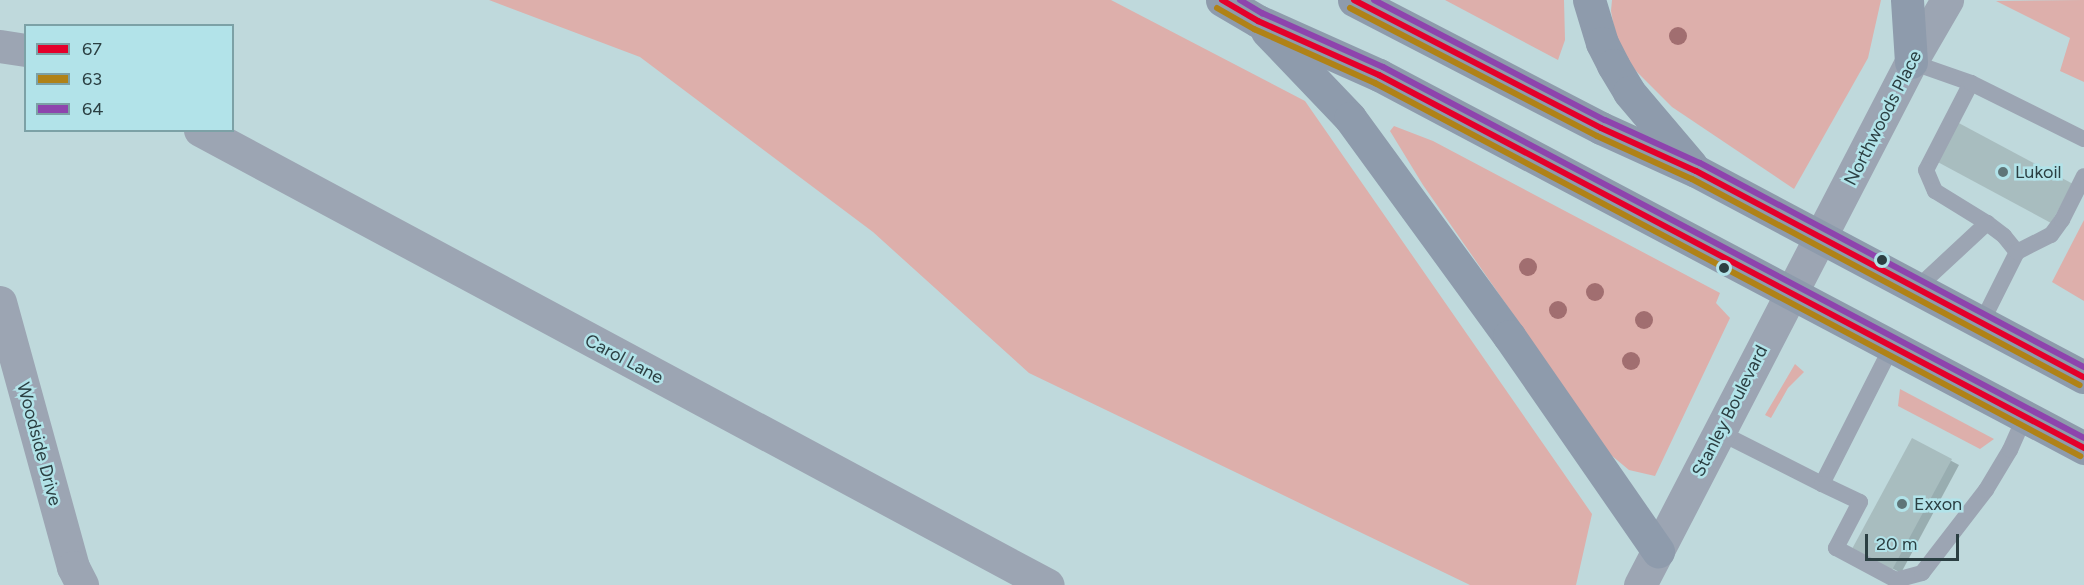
<!DOCTYPE html>
<style>
body{margin:0}
#map{position:relative;width:2084px;height:585px;overflow:hidden;background:#bfd9dc;font-family:Figtree,sans-serif}
div>[style]{position:absolute}
[style*='--x']{left:calc(var(--x)*1px);top:calc(var(--y)*1px);width:calc(var(--w)*1px);rotate:calc(var(--a)*1deg)}
.green>*{inset:0;background:#ddafab}
.shadow>*{inset:0;background:#0003}
.building>*{inset:0;background:#a8bdbf}
.service>*{height:16px;margin:-8px;padding:0 8px;transform-origin:8px;border-radius:8px;background:#9ca5b3}
.minor>*{height:33px;margin:-16.5px;padding:0 16.5px;transform-origin:16.5px;border-radius:16.5px;background:#9ca5b3}
.trunk>*{height:33px;margin:-16.5px;padding:0 16.5px;transform-origin:16.5px;border-radius:16.5px;background:#8e9bac}
.bus-1>*{height:6px;margin:-3px;padding:0 3px;transform-origin:3px;border-radius:3px;background:#e4002b}
.bus-2>*{height:6px;margin:-3px;padding:0 3px;transform-origin:3px;border-radius:3px;background:#b08217}
.bus-3>*{height:6px;margin:-3px;padding:0 3px;transform-origin:3px;border-radius:3px;background:#8e44ad}
.trees>*{width:18px;height:18px;margin:-9px;border-radius:50%;background:#a16e70}
.dots>*{width:16px;height:16px;translate:-50% -50%;box-sizing:border-box;border:3px solid #b2e3e9;border-radius:50%}
span{translate:-50% -50%;white-space:nowrap;text-align:center;line-height:1.15;-webkit-text-stroke:5px #b2e3e9;paint-order:stroke}
.street-label{font-size:18px;color:#2b3f42}
.poi-label{font-size:18px;color:#2b3f42}
.left{translate:0 -50%;text-align:left}
.legend{position:absolute;left:24px;top:24px;width:210px;height:108px;box-sizing:border-box;background:#b2e3e9;border:2px solid #7ca1a6;margin:0;padding:8px 10px;list-style:none;font-size:18px;color:#2b3f42}
.legend li{display:flex;align-items:center;gap:12px;height:30px}
.legend b{width:30px;border:2px solid #7ca1a6}
.scale{position:absolute;left:1865px;top:534px;width:94px;height:27px;box-sizing:border-box;border:3px solid #2b3f42;border-top:0;padding-left:8px;font-size:18px;line-height:21px;white-space:nowrap;color:#2b3f42;-webkit-text-stroke:4px #b2e3e9;paint-order:stroke}
</style>
<div id="map">
<div class="green">
<div style="clip-path:polygon(489px 0,1111px 0,1305px 101px,1592px 514px,1576px 585px,1470px 585px,1029px 373px,873px 232px,640px 57px)"></div>
<div style="clip-path:polygon(1445px 0,1564px 0,1565px 40px,1558px 60px)"></div>
<div style="clip-path:polygon(1612px 0,1881px 0,1868px 58px,1794px 189px,1672px 107px,1619px 54px,1611px 11px)"></div>
<div style="clip-path:polygon(2084px 0,2084px 82px,2060px 71px,2070px 38px,1996px 1px)"></div>
<div style="clip-path:polygon(1394px 126px,1433px 141px,1720px 293px,1716px 303px,1730px 318px,1655px 476px,1629px 470px,1611px 455px,1423px 185px,1390px 131px)"></div>
<div style="clip-path:polygon(2084px 220px,2084px 301px,2052px 282px)"></div>
<div style="clip-path:polygon(1795px 364px,1804px 372px,1788px 388px,1771px 418px,1765px 415px)"></div>
<div style="clip-path:polygon(1900px 389px,1994px 439px,1980px 449px,1898px 406px)"></div>
</div>
<div class="shadow">
<div style="clip-path:polygon(1912px 440px,1959px 465px,1901px 573px,1854px 548px)"></div>
</div>
<div class="building">
<div style="clip-path:polygon(1955px 121px,2073px 184px,2051px 223px,1934px 160px)"></div>
<div style="clip-path:polygon(1912px 438px,1952px 459px,1892px 570px,1852px 549px)"></div>
</div>
<div class="service">
<div style="--x:1911;--y:62;--w:64;--a:19.3"></div>
<div style="--x:1971;--y:83;--w:98;--a:117.3"></div>
<div style="--x:1926;--y:170;--w:23;--a:67"></div>
<div style="--x:1935;--y:191;--w:61;--a:31.6"></div>
<div style="--x:1987;--y:223;--w:21;--a:37"></div>
<div style="--x:2004;--y:236;--w:21;--a:51"></div>
<div style="--x:2017;--y:252;--w:78;--a:116.6"></div>
<div style="--x:1971;--y:83;--w:126;--a:26.4"></div>
<div style="--x:2017;--y:252;--w:38;--a:-27"></div>
<div style="--x:2051;--y:235;--w:19;--a:-54"></div>
<div style="--x:2062;--y:220;--w:49;--a:-63.4"></div>
<div style="--x:1917;--y:288;--w:96;--a:-42.9"></div>
<div style="--x:1719;--y:432;--w:115;--a:26.8"></div>
<div style="--x:1822;--y:484;--w:155;--a:-63.1"></div>
<div style="--x:1822;--y:484;--w:42;--a:25.3"></div>
<div style="--x:1860;--y:502;--w:52;--a:117.6"></div>
<div style="--x:1836;--y:548;--w:68;--a:28.1"></div>
<div style="--x:1896;--y:580;--w:27;--a:-15"></div>
<div style="--x:1922;--y:573;--w:105;--a:-52.4"></div>
<div style="--x:1986;--y:490;--w:47;--a:-59"></div>
<div style="--x:2010;--y:450;--w:36;--a:-66"></div>
</div>
<div class="minor">
<div style="--x:0;--y:46;--w:26;--a:9"></div>
<div style="--x:200;--y:130;--w:962;--a:28.22"></div>
<div style="--x:0;--y:302;--w:275;--a:74.6"></div>
<div style="--x:73;--y:567;--w:20;--a:63"></div>
<div style="--x:1640;--y:585;--w:589;--a:-62.61"></div>
<div style="--x:1911;--y:62;--w:72;--a:-59.9"></div>
</div>
<div class="trunk">
<div style="--x:1222;--y:0;--w:42;--a:30.3"></div>
<div style="--x:1258;--y:21;--w:133;--a:24.1"></div>
<div style="--x:1379;--y:75;--w:798;--a:27.88"></div>
<div style="--x:1354;--y:0;--w:278;--a:27.4"></div>
<div style="--x:1601;--y:128;--w:104;--a:24.4"></div>
<div style="--x:1696;--y:171;--w:439;--a:28"></div>
<div style="--x:1589;--y:0;--w:45;--a:73.2"></div>
<div style="--x:1602;--y:43;--w:25;--a:63"></div>
<div style="--x:1613;--y:65;--w:31;--a:59"></div>
<div style="--x:1629;--y:92;--w:96;--a:49.7"></div>
<div style="--x:1907;--y:0;--w:62;--a:86.3"></div>
<div style="--x:1267;--y:31;--w:120;--a:46.3"></div>
<div style="--x:1350;--y:118;--w:270;--a:53.9"></div>
<div style="--x:1509;--y:336;--w:262;--a:55.3"></div>
</div>
<div class="bus-1">
<div style="--x:1222;--y:0;--w:42;--a:30.3"></div>
<div style="--x:1258;--y:21;--w:133;--a:24.1"></div>
<div style="--x:1379;--y:75;--w:798;--a:27.88"></div>
<div style="--x:1354;--y:0;--w:278;--a:27.4"></div>
<div style="--x:1601;--y:128;--w:104;--a:24.4"></div>
<div style="--x:1696;--y:171;--w:439;--a:28"></div>
</div>
<div class="bus-2">
<div style="--x:1217;--y:8;--w:43;--a:29.6"></div>
<div style="--x:1254;--y:29;--w:133;--a:24.1"></div>
<div style="--x:1375;--y:83;--w:798;--a:27.88"></div>
<div style="--x:1350;--y:8;--w:278;--a:27.4"></div>
<div style="--x:1597;--y:136;--w:104;--a:24.4"></div>
<div style="--x:1692;--y:179;--w:439;--a:28"></div>
</div>
<div class="bus-3">
<div style="--x:1240;--y:0;--w:26;--a:31"></div>
<div style="--x:1262;--y:13;--w:133;--a:24.1"></div>
<div style="--x:1383;--y:67;--w:793;--a:27.89"></div>
<div style="--x:1374;--y:0;--w:260;--a:27.5"></div>
<div style="--x:1605;--y:120;--w:104;--a:24.4"></div>
<div style="--x:1700;--y:163;--w:435;--a:28"></div>
</div>
<div class="trees">
<div style="left:1678px;top:36px"></div>
<div style="left:1528px;top:267px"></div>
<div style="left:1595px;top:292px"></div>
<div style="left:1558px;top:310px"></div>
<div style="left:1644px;top:320px"></div>
<div style="left:1631px;top:361px"></div>
</div>
<div class="dots">
<div style="left:2003px;top:172px;background:#5f7578"></div>
<div style="left:1882px;top:260px;background:#2b3f42"></div>
<div style="left:1724px;top:268px;background:#2b3f42"></div>
<div style="left:1902px;top:504px;background:#5f7578"></div>
</div>
<div class="street-label">
<span style="left:1883px;top:118px;rotate:-63deg">Northwoods Place</span>
<span style="left:624px;top:359px;rotate:28deg">Carol Lane</span>
<span style="left:1730px;top:411px;rotate:-63deg">Stanley Boulevard</span>
<span style="left:39px;top:444px;rotate:75deg">Woodside Drive</span>
</div>
<div class="poi-label">
<span class="left" style="left:2015px;top:172px">Lukoil</span>
<span class="left" style="left:1914px;top:504px">Exxon</span>
</div>
<ul class="legend">
<li><b style="height:8px;background:#e4002b"></b>67</li>
<li><b style="height:8px;background:#b08217"></b>63</li>
<li><b style="height:8px;background:#8e44ad"></b>64</li>
</ul>
<div class="scale">20 m</div>
</div>
